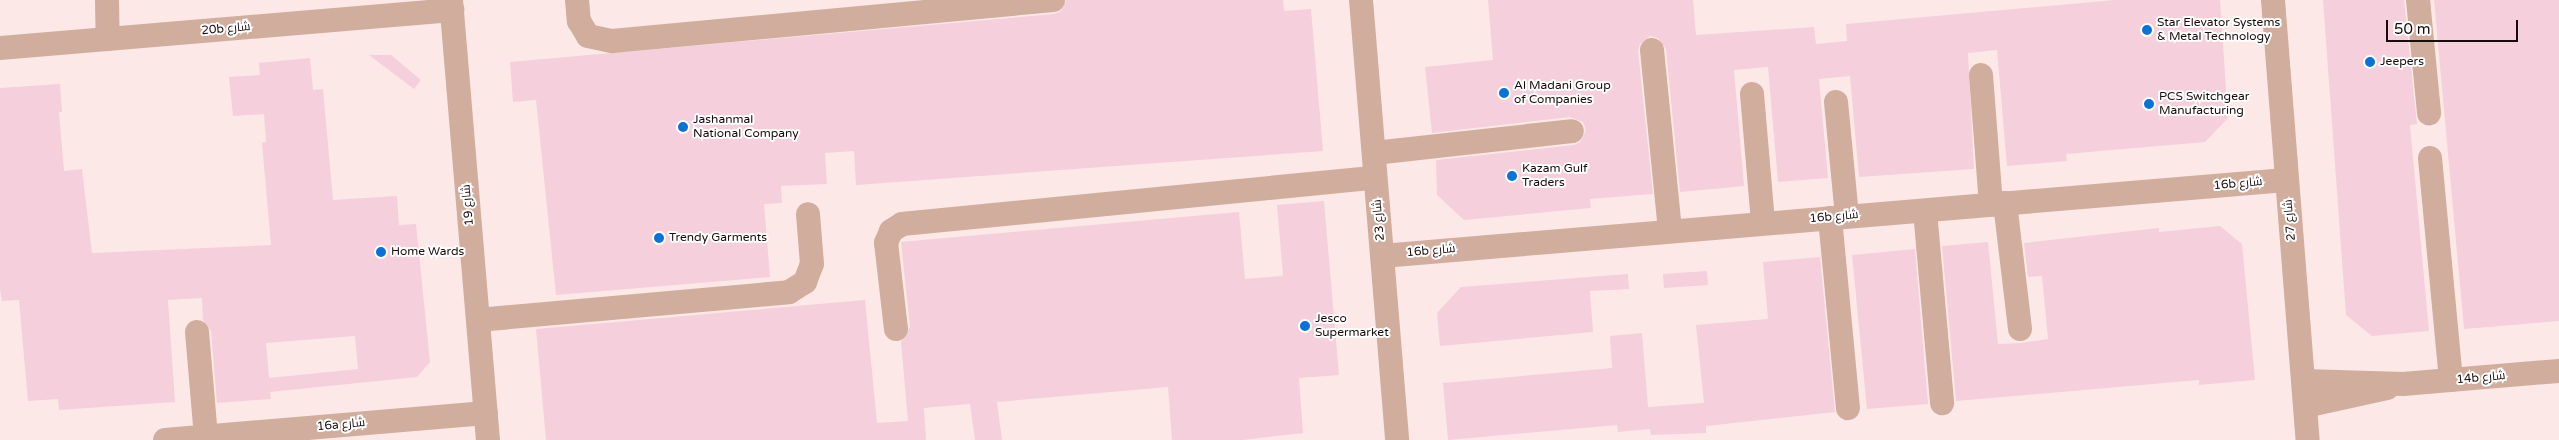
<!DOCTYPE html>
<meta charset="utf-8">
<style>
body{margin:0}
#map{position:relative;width:2559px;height:440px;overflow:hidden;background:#fff6f6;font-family:"Varela Round",Cairo,sans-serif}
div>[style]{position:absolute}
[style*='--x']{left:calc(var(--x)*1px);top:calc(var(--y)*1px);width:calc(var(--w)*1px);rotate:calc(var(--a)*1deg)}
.built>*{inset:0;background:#fce8e7}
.building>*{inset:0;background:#f5cfdc}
.minor>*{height:24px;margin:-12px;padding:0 12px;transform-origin:12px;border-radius:12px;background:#d0ad9d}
.dots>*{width:14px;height:14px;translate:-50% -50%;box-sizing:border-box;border:2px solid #fff;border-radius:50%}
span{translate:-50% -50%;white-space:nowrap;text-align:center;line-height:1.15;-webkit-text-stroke:4px #fff;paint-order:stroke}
.poi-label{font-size:12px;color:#190c0c}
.left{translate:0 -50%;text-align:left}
.street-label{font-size:12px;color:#190c0c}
.scale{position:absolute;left:2386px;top:20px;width:132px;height:22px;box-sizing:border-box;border:2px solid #190c0c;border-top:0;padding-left:6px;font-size:15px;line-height:18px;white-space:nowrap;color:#190c0c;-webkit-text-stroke:4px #fff;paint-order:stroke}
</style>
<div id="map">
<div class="built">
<div style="clip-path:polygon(0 0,2559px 0,2559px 440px,0 440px)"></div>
</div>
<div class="building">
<div style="clip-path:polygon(1066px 0,1283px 0,1284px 11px,1311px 9px,1323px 151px,856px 185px,854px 151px,825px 153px,827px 184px,781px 186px,782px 203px,764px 204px,770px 277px,556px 295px,536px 100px,513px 102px,510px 62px,1054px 14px,1061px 11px)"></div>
<div style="clip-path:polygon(1488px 0,1693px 0,1696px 35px,1814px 27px,1816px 44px,1847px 41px,1846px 24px,2115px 0,2220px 0,2228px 118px,2205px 142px,2066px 154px,2067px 161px,2007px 166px,1997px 50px,1968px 53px,1974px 169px,1859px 177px,1850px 76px,1819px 79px,1828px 178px,1778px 182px,1768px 67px,1734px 70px,1744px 186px,1680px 192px,1666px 49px,1658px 38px,1650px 36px,1640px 44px,1638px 51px,1653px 194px,1590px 199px,1591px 208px,1464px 220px,1437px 195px,1436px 160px,1574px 145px,1580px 142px,1586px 130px,1583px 122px,1570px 117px,1432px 133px,1425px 67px,1493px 60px)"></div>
<div style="clip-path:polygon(2323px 0,2404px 0,2417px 124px,2410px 125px,2429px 331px,2372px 336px,2346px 315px)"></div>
<div style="clip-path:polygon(2434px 0,2559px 0,2559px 321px,2464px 329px)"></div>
<div style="clip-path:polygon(369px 55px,391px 55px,421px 80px,414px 89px)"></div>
<div style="clip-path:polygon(evenodd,310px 58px,313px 90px,323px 89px,333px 200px,397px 196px,399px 225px,416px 224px,430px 362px,417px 377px,270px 392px,271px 399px,217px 403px,211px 331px,203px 320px,202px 298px,168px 300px,175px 402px,59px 410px,58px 399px,28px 401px,19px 300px,2px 301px,0 289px,0 88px,60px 84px,62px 112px,59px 112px,64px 171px,82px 169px,92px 253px,271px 245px,262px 143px,266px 142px,264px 114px,233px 116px,229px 77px,260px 75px,259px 63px,310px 58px,355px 336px,358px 369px,269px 378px,266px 343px,355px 336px)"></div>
<div style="clip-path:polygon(1324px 201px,1339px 375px,1299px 378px,1303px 433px,1243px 440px,1172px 440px,1168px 387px,997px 402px,1002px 440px,975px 440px,970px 404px,924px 408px,926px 440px,546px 440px,536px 329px,865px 300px,877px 423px,908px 421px,901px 342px,910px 327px,901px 242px,1239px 212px,1245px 279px,1283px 276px,1277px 205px)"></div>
<div style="clip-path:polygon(2220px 226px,2242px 244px,2255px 380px,2199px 385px,2199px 380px,1956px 401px,1942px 246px,1988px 242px,1998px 344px,2021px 343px,2048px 339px,2042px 276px,2028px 277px,2024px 243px,2159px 228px,2159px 232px)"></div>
<div style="clip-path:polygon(1915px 249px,1928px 404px,1867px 409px,1852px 255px)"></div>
<div style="clip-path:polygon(1820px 257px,1835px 412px,1706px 426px,1706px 433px,1651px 435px,1650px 429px,1618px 432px,1617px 425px,1448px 440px,1443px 383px,1612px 368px,1610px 336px,1642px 333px,1648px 407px,1704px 403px,1696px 325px,1768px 319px,1763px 262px)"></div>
<div style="clip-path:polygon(1707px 271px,1708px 285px,1664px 288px,1663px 274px)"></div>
<div style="clip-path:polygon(1628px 274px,1629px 289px,1590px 291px,1593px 332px,1440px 346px,1437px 313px,1461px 287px)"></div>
</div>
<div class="minor">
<div style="--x:107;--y:0;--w:39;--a:89"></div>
<div style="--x:451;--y:0;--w:442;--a:85.2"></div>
<div style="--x:577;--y:0;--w:21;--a:85"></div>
<div style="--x:579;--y:21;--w:17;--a:59"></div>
<div style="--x:588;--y:36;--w:25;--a:12"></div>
<div style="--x:612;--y:41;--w:443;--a:-5.3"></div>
<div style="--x:1361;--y:0;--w:441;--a:85.3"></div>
<div style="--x:2273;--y:0;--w:441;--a:85.5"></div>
<div style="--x:2418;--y:0;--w:114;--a:84.4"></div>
<div style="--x:0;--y:48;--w:454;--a:-4.8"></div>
<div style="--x:1652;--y:50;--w:181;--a:84.3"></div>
<div style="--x:1981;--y:75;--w:130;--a:85.6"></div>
<div style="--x:1752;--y:94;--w:129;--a:85.1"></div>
<div style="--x:1836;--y:102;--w:115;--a:84.5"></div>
<div style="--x:1374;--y:153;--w:199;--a:-6.3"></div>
<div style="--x:2430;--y:158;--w:223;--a:84.6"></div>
<div style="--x:2005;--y:203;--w:127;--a:83.2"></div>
<div style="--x:1925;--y:211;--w:193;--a:84.9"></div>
<div style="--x:1830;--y:218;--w:191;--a:84.6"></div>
<div style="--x:1382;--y:256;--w:907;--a:-4.81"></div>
<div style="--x:478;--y:320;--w:312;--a:-5.1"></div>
<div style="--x:789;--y:292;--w:19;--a:-32"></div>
<div style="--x:805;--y:282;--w:19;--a:-69"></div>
<div style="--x:812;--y:264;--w:50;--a:-94.6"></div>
<div style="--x:896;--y:329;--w:87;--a:-96.6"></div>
<div style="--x:886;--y:243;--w:13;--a:-67"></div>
<div style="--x:891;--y:231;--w:13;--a:-32"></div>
<div style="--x:902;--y:224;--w:475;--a:-5.6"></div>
<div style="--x:197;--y:332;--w:105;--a:85.1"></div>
<div style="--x:2304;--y:381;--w:99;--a:1.7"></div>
<div style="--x:2403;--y:384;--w:157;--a:-4.8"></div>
<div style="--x:2305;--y:406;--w:84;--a:-12.4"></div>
<div style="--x:165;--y:440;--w:322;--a:-4.8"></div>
</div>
<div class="dots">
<div style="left:2147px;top:30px;background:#0672da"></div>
<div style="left:2370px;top:62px;background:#0672da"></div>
<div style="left:1504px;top:93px;background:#0672da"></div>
<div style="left:2149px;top:104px;background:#0672da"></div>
<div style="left:683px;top:127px;background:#0672da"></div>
<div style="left:1512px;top:176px;background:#0672da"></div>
<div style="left:659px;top:238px;background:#0672da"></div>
<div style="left:381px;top:252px;background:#0672da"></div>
<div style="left:1305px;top:326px;background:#0672da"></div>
</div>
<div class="poi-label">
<span class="left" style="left:2157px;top:30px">Star Elevator Systems<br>&amp; Metal Technology</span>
<span class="left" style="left:2380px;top:62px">Jeepers</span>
<span class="left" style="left:1514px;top:93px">Al Madani Group<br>of Companies</span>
<span class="left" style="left:2159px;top:104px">PCS Switchgear<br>Manufacturing</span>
<span class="left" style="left:693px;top:127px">Jashanmal<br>National Company</span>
<span class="left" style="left:1522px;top:176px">Kazam Gulf<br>Traders</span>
<span class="left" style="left:669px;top:238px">Trendy Garments</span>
<span class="left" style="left:391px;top:252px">Home Wards</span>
<span class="left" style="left:1315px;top:326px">Jesco<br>Supermarket</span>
</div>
<div class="street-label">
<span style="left:226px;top:29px;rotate:-5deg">20b شارع</span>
<span style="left:2238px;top:184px;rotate:-5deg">16b شارع</span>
<span style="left:468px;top:205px;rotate:-95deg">شارع 19</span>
<span style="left:1834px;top:217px;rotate:-5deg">16b شارع</span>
<span style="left:1379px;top:220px;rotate:-95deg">شارع 23</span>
<span style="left:2290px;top:220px;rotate:-95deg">شارع 27</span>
<span style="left:1431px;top:251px;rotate:-5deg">16b شارع</span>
<span style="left:2481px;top:378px;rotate:-5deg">14b شارع</span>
<span style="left:341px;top:425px;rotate:-5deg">16a شارع</span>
</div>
<div class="scale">50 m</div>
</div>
